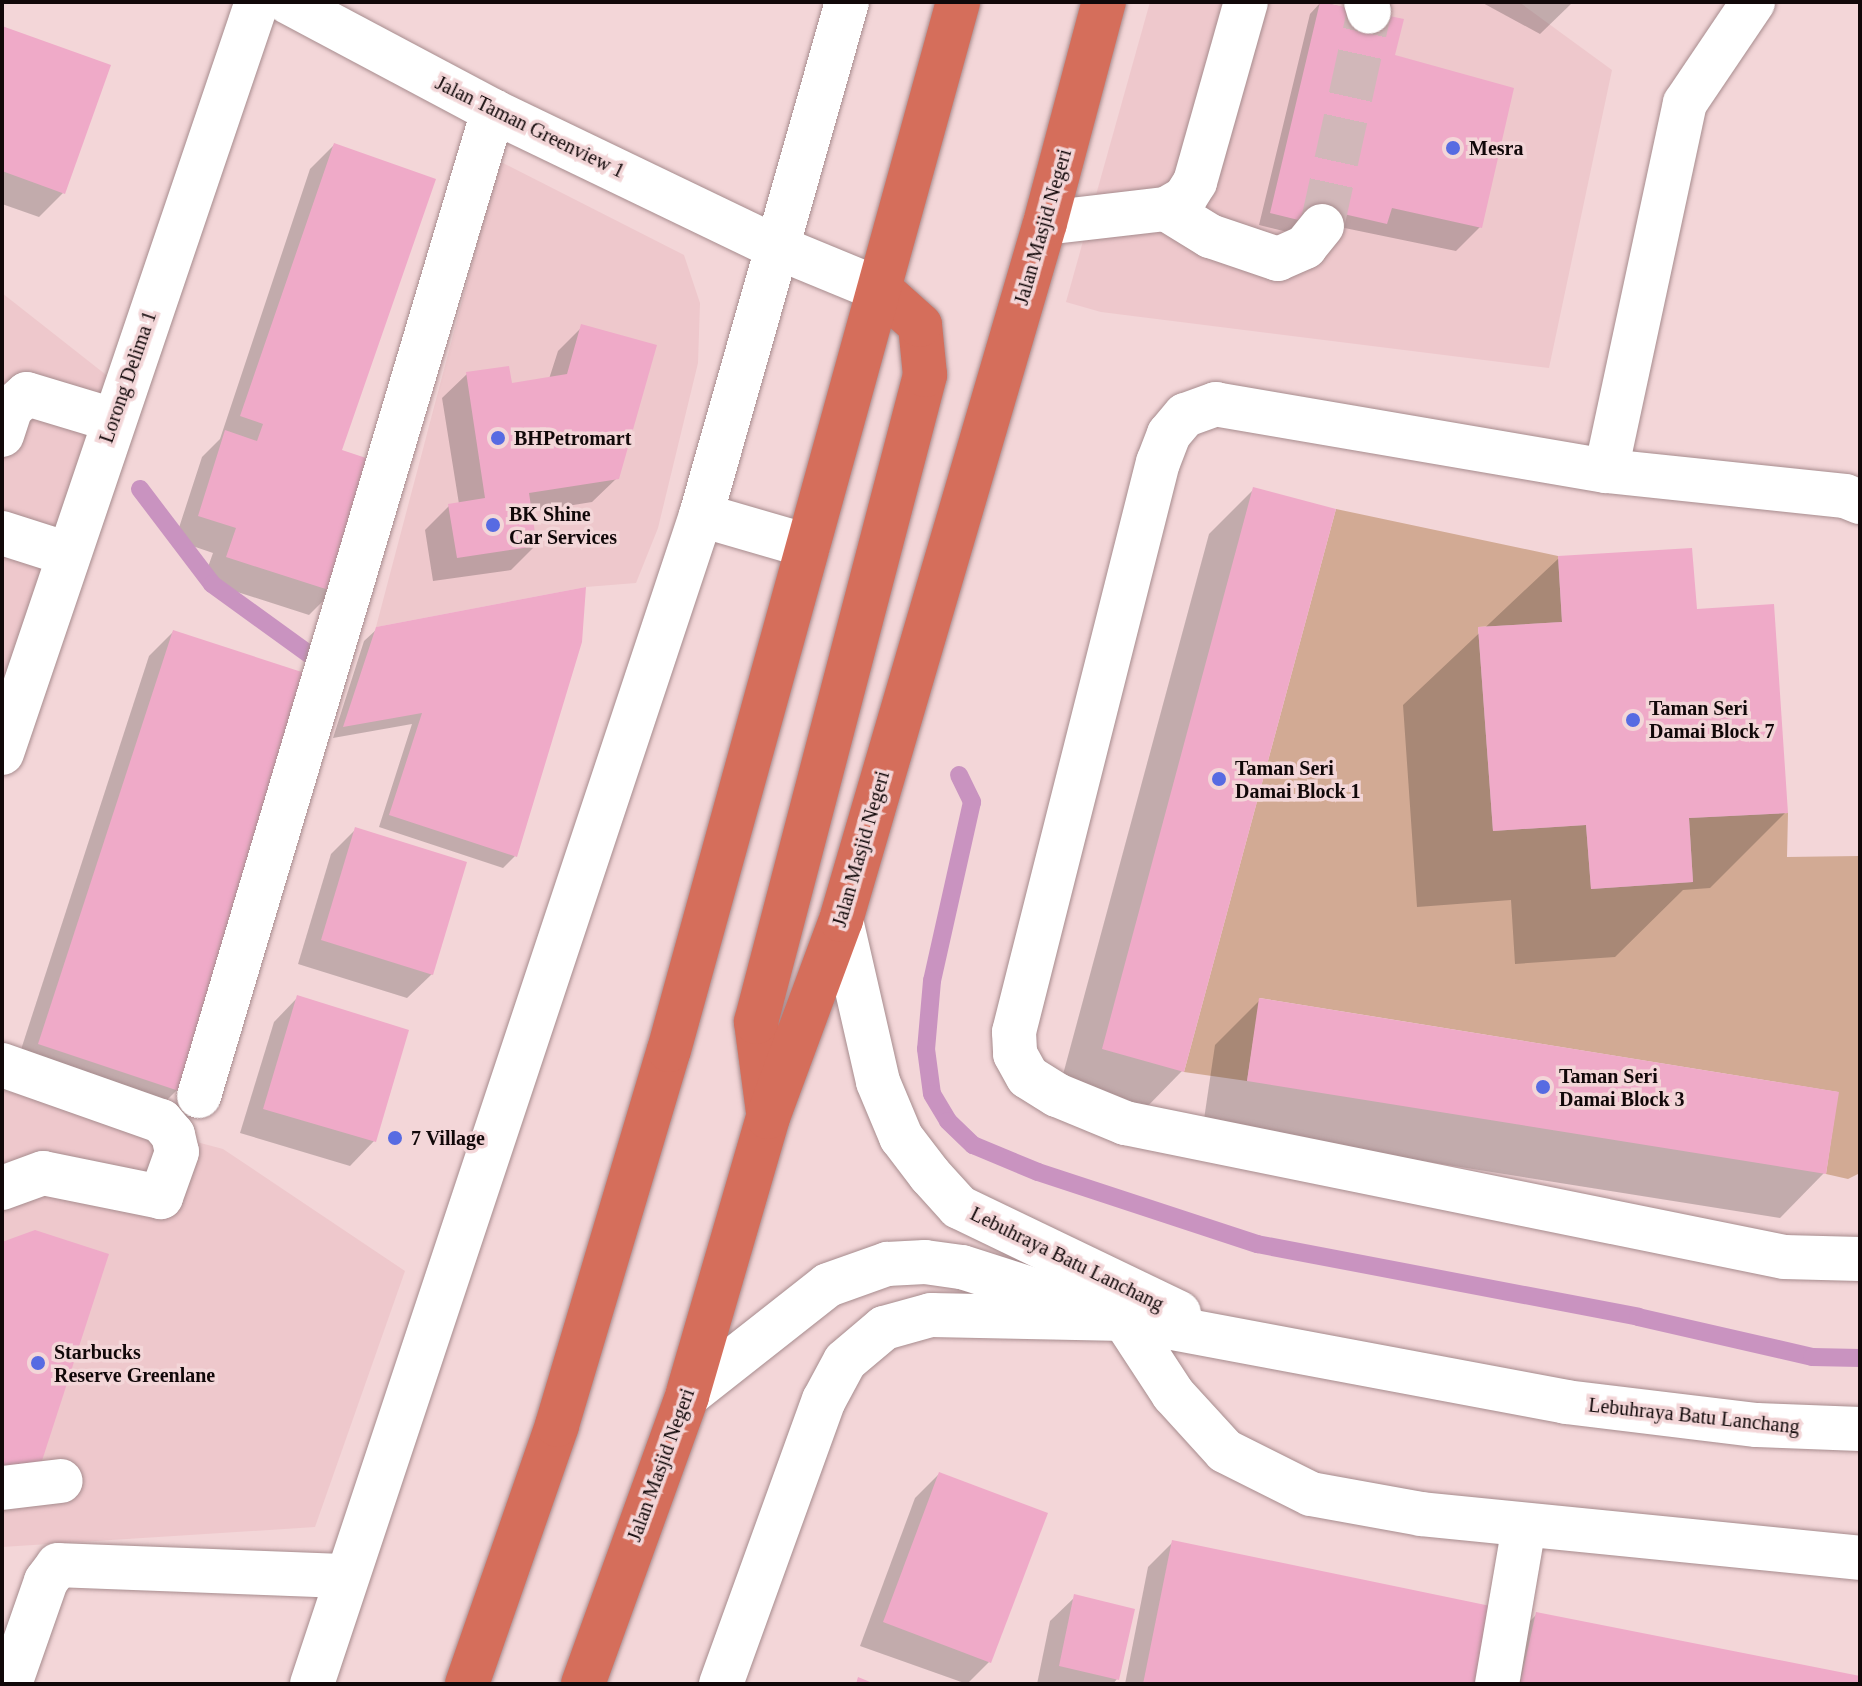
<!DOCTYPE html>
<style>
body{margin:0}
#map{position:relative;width:1862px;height:1686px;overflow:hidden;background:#f3d6d8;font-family:"Times New Roman",serif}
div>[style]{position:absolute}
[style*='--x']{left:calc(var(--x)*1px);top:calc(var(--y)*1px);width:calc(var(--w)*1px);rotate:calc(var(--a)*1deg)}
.built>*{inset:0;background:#eec8cc}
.green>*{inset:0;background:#d2aa94}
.shadow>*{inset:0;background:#0003}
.stream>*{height:18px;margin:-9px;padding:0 9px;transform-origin:9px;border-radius:9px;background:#c993c0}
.building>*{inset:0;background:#efaac8}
.minor-tunnel>*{height:44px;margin-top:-22px;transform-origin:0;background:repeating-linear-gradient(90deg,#d1b7b9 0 44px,transparent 0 66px)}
.roads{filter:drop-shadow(0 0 2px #a78c8e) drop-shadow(0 0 2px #a78c8e)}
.minor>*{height:44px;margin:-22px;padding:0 22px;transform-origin:22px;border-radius:22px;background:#fff}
.highway>*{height:44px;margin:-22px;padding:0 22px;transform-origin:22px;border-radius:22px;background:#d56e5b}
.dots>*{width:22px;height:22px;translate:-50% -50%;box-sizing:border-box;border:4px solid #f3d6d8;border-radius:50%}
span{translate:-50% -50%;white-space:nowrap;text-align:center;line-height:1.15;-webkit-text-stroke:7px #f3d6d8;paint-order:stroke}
.street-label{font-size:20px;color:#110809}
.poi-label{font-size:20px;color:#110809;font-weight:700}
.left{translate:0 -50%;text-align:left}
.frame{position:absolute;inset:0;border:4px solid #110809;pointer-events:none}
</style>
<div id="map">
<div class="built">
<div style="clip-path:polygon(1150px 2px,1519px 2px,1612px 70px,1549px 368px,1101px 312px,1066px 302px)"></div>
<div style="clip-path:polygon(499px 161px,684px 255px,700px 303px,698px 363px,658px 528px,636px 583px,586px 587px,376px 627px)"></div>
<div style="clip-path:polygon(2px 293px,124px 389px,2px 753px)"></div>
<div style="clip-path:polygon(2px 1090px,223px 1149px,405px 1271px,315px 1527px,2px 1547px)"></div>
</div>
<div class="green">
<div style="clip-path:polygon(1336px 509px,1558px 556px,1562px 622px,1478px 627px,1493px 831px,1586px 825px,1591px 889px,1693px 882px,1689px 818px,1788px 813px,1787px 857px,1859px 856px,1860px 1173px,1848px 1179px,1826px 1174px,1838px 1092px,1260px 998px,1247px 1081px,1184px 1072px)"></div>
</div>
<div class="shadow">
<div style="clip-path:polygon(1321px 2px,1402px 21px,1393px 57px,1480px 227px,1456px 251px,1330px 225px,1317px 239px,1259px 225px,1310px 14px)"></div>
<div style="clip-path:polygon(1481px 2px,1573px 2px,1540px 34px)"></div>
<div style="clip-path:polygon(2px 29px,63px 193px,39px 217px,2px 204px)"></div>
<div style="clip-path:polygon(334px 145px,339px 451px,333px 591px,309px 615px,203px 581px,213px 553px,175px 540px,202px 457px,220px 439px,310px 169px)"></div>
<div style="clip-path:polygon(582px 327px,617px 478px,592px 502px,530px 512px,535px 546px,511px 570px,433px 581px,425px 530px,449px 506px,459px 504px,442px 398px,467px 374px,510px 385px,549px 379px,558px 351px)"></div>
<div style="clip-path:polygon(1254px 489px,1182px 1071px,1138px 1116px,1058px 1093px,1209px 534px)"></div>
<div style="clip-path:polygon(1559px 558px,1695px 611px,1786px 812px,1710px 888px,1683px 890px,1615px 957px,1515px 964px,1511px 900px,1417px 907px,1403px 705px)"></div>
<div style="clip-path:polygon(377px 629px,515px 856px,503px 868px,379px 827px,412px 724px,333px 738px,364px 641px)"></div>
<div style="clip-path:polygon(173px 632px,177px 1090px,153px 1114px,15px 1068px,149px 656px)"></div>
<div style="clip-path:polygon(355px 830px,432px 974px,407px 998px,298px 964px,331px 854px)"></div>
<div style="clip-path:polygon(298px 997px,407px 1031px,374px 1141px,350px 1166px,240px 1133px,274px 1022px)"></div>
<div style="clip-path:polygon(1260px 1000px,1824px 1173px,1780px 1218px,1203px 1126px,1215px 1045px)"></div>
<div style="clip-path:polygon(939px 1474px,989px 1662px,967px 1684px,860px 1646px,915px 1498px)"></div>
<div style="clip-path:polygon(1173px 1542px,1482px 1684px,1125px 1684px,1148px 1567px)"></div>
<div style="clip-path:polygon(1075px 1597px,1117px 1679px,1113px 1684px,1037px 1684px,1050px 1621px)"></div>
<div style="clip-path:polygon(1537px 1614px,1860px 1679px,1860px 1684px,1502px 1684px,1513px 1638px)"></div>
</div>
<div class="stream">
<div style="--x:140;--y:489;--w:119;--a:52.8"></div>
<div style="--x:212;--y:584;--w:125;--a:35.9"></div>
<div style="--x:959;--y:775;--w:30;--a:64"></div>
<div style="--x:972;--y:802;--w:183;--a:102.6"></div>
<div style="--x:932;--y:981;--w:68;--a:95"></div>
<div style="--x:926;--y:1049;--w:45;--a:82.4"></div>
<div style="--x:932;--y:1094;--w:31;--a:59"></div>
<div style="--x:948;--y:1121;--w:35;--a:44"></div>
<div style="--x:973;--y:1145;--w:70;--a:22.6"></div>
<div style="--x:1038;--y:1172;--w:231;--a:18.2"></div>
<div style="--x:1257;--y:1244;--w:388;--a:10.8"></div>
<div style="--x:1638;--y:1317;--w:179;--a:12.9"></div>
<div style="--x:1812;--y:1357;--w:48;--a:1.2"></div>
</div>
<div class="building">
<div style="clip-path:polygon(1320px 2px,1404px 19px,1395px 55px,1514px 88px,1482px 228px,1392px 208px,1387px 224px,1335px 212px,1331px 228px,1270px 213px)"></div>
<div style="clip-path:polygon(2px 26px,111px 65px,65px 194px,2px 171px)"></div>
<div style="clip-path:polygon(334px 143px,436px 179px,342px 450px,378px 462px,335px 592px,226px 557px,236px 528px,198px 516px,225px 430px,257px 441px,263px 424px,240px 416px)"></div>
<div style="clip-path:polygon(581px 324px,657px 345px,619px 479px,529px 493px,537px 546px,457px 558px,448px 504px,485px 498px,466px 372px,509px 366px,512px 383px,567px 374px)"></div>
<div style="clip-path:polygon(1253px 487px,1336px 509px,1184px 1072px,1102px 1049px)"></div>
<div style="clip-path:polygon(1692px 548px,1697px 609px,1774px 604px,1788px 813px,1689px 818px,1693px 882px,1591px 889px,1586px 825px,1493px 831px,1478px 627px,1562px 622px,1558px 556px)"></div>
<div style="clip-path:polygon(586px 587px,582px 642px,517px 857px,389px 815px,422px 713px,343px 727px,376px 627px)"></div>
<div style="clip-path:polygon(173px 630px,314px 676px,179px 1091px,38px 1044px)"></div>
<div style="clip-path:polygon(355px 827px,467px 862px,433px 975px,321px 940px)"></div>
<div style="clip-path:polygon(297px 995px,409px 1030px,376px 1142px,263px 1109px)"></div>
<div style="clip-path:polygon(1259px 998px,1839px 1092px,1826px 1174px,1247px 1081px)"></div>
<div style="clip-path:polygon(35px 1230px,109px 1254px,38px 1473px,2px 1476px,2px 1242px)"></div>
<div style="clip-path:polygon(939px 1472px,1048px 1513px,991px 1663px,883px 1622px)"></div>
<div style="clip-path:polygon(1172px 1540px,1500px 1608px,1484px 1684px,1143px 1684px)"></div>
<div style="clip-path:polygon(1074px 1594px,1135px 1609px,1119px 1680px,1059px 1666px)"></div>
<div style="clip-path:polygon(1536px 1612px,1860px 1676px,1860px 1684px,1520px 1684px)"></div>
<div style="clip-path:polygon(858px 1677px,875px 1684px,856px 1684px)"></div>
</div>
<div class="minor-tunnel">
<div style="--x:1322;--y:226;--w:219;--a:-77.6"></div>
</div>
<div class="roads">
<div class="minor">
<div style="--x:288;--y:2;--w:232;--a:28"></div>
<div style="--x:493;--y:111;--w:312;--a:25.7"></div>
<div style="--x:774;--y:246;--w:116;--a:22.4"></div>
<div style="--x:1366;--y:2;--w:10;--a:73"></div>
<div style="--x:1166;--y:209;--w:52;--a:31.5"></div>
<div style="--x:1210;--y:236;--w:72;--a:18.7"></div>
<div style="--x:1278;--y:259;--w:30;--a:-24"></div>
<div style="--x:1305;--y:247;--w:27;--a:-51"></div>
<div style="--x:1045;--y:223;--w:122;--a:-6.6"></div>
<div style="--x:1166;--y:209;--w:22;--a:-30"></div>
<div style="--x:1185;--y:198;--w:19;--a:-58"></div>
<div style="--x:1195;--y:182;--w:187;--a:-74.2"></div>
<div style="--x:2;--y:435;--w:28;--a:-72"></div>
<div style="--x:11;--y:408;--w:21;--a:-41"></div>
<div style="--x:27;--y:394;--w:90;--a:16.8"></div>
<div style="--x:1606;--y:471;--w:376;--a:-77.9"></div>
<div style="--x:1685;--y:103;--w:122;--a:-56"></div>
<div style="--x:1860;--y:502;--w:16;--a:-158"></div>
<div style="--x:1845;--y:496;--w:240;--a:-174"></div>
<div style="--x:1606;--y:471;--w:396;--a:-170.3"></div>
<div style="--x:1216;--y:404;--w:33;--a:160"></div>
<div style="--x:1185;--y:415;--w:25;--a:130"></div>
<div style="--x:1169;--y:434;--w:30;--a:111"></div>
<div style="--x:1158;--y:462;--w:588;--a:104.18"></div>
<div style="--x:1014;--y:1032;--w:22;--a:87"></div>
<div style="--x:1015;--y:1054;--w:26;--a:61"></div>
<div style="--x:1028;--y:1077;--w:34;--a:32"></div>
<div style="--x:1057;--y:1095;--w:74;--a:22.4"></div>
<div style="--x:1125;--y:1123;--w:672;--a:11.49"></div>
<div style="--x:1784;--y:1257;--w:76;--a:1.5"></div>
<div style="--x:701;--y:515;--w:111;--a:16.2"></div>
<div style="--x:2;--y:533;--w:69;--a:17.7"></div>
<div style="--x:2;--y:753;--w:793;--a:-71.25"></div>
<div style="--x:841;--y:920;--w:166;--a:77.1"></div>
<div style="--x:878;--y:1082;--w:60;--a:67.3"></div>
<div style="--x:901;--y:1137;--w:48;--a:52.7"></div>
<div style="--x:930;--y:1175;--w:43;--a:47.8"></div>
<div style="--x:959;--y:1207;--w:244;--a:25.7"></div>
<div style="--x:2;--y:1065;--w:169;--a:19.4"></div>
<div style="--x:161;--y:1121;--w:18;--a:49"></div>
<div style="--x:173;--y:1135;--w:17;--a:77"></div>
<div style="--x:177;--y:1152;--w:48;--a:109.6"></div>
<div style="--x:161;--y:1197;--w:120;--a:-168.5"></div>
<div style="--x:43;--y:1173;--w:44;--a:159.9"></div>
<div style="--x:199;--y:1096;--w:1028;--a:-73.38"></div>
<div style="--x:687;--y:1396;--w:179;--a:-38.2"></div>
<div style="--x:828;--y:1285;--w:63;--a:-19.6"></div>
<div style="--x:887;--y:1264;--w:38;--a:-3"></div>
<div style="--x:925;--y:1262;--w:37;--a:8"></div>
<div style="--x:962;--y:1267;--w:170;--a:17.8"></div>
<div style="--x:1124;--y:1319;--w:450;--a:10.6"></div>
<div style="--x:1566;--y:1402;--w:192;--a:6.9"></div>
<div style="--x:1757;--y:1425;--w:103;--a:2.2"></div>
<div style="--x:2;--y:1488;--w:59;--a:-6.8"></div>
<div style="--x:10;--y:1684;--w:109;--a:-70.7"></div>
<div style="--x:46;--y:1581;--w:20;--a:-53"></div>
<div style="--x:58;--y:1565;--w:289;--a:2.2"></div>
<div style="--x:312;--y:1684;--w:1232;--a:-71.59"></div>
<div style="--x:701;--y:515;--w:533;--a:-74.11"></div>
<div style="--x:721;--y:1684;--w:302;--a:-70.1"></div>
<div style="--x:824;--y:1400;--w:44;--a:-61.7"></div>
<div style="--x:845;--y:1361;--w:51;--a:-40.2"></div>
<div style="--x:884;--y:1328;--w:49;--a:-15.5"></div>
<div style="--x:931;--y:1315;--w:193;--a:1.2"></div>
<div style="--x:1124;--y:1319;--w:90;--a:56.8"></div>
<div style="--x:1173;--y:1394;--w:77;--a:47.6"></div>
<div style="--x:1225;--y:1451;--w:96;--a:26.6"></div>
<div style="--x:1311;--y:1494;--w:112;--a:10.3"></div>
<div style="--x:1421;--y:1514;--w:441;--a:5.7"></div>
<div style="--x:1497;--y:1684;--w:160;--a:-80.3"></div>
</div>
<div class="highway">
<div style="--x:768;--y:1112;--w:91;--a:-97.6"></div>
<div style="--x:756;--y:1022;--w:669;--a:-75.36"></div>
<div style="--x:925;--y:375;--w:50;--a:-95.7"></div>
<div style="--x:920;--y:325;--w:52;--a:-138.1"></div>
<div style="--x:467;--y:1684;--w:274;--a:-70.8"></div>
<div style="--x:557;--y:1425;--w:391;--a:-73.4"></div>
<div style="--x:669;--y:1050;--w:1087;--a:-74.58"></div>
<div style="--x:583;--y:1684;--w:306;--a:-70.1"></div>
<div style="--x:687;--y:1396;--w:291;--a:-73.8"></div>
<div style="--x:768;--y:1117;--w:210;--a:-69.7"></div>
<div style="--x:841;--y:920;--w:726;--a:-73.69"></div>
<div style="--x:1045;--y:223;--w:229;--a:-75.1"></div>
</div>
</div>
<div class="dots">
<div style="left:1453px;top:148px;background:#576be2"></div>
<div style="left:498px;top:438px;background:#576be2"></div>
<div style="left:493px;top:525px;background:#576be2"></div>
<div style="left:1633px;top:720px;background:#576be2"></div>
<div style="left:1219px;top:779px;background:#576be2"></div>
<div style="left:1543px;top:1087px;background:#576be2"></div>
<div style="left:395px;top:1138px;background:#576be2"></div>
<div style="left:38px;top:1363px;background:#576be2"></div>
</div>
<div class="street-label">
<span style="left:530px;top:127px;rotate:26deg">Jalan Taman Greenview 1</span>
<span style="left:1043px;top:227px;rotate:-74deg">Jalan Masjid Negeri</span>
<span style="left:128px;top:377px;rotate:-71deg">Lorong Delima 1</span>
<span style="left:861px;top:849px;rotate:-74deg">Jalan Masjid Negeri</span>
<span style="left:1067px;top:1259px;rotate:26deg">Lebuhraya Batu Lanchang</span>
<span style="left:1694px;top:1416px;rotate:6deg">Lebuhraya Batu Lanchang</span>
<span style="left:661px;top:1465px;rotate:-70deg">Jalan Masjid Negeri</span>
</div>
<div class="poi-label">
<span class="left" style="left:1469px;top:148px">Mesra</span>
<span class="left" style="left:514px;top:438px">BHPetromart</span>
<span class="left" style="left:509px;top:526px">BK Shine<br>Car Services</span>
<span class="left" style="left:1649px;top:720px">Taman Seri<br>Damai Block 7</span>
<span class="left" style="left:1235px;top:780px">Taman Seri<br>Damai Block 1</span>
<span class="left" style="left:1559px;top:1088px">Taman Seri<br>Damai Block 3</span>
<span class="left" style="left:411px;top:1138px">7 Village</span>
<span class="left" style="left:54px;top:1364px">Starbucks<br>Reserve Greenlane</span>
</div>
<div class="frame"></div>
</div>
